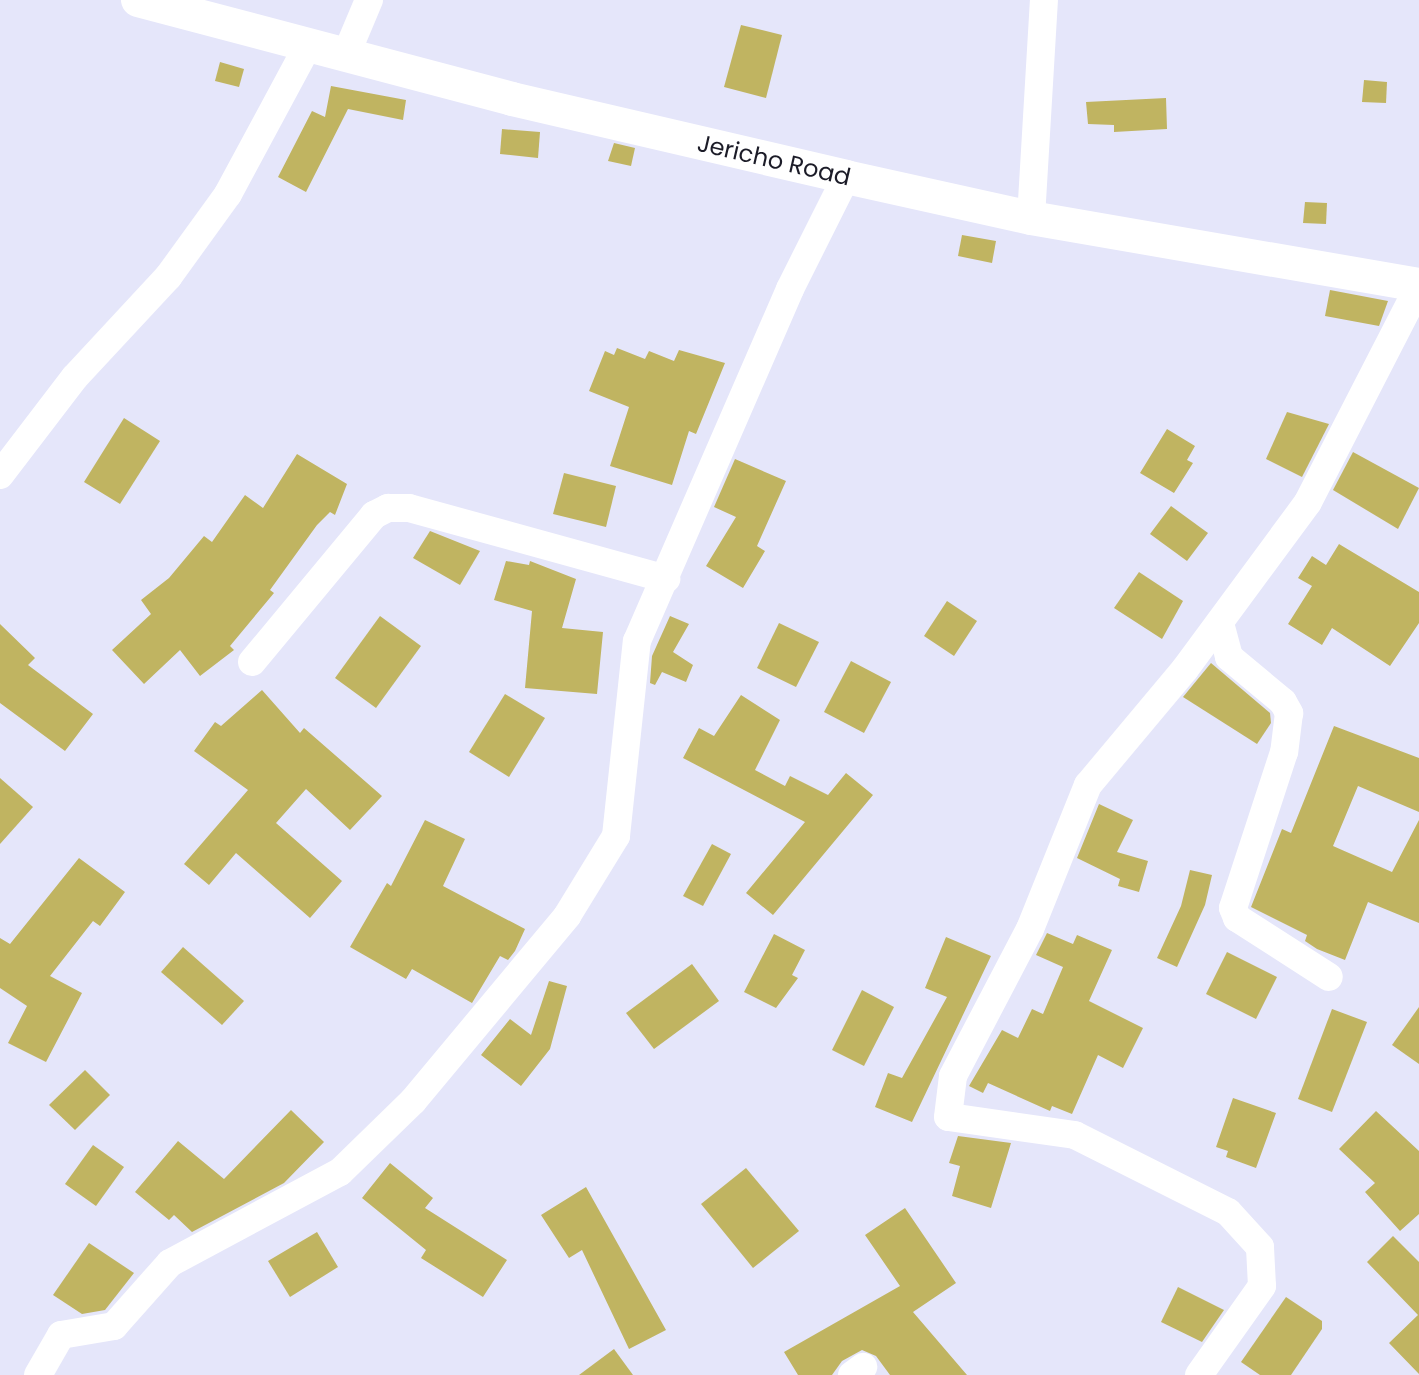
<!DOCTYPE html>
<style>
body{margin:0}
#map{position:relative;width:1419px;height:1375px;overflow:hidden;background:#e5e6fa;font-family:Poppins,sans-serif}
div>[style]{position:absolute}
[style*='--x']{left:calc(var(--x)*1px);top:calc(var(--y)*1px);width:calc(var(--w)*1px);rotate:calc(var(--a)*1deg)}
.building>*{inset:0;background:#c0b461}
.minor>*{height:28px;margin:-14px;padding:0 14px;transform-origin:14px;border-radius:14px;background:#fff}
.tertiary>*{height:34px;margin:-17px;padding:0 17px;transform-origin:17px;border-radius:17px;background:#fff}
span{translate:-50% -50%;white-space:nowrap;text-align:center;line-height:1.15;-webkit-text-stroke:7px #fff;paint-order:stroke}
.street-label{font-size:24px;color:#1c1c28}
</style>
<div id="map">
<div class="building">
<div style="clip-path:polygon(741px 25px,782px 35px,766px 98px,724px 87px)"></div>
<div style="clip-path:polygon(220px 62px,244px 69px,239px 87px,215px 81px)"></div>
<div style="clip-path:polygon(1364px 80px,1387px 82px,1386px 103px,1362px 102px)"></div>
<div style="clip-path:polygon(331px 86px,406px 100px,403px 120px,348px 109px,306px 192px,278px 177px,312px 111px,325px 117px)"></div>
<div style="clip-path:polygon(1166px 98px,1167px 129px,1114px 132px,1114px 125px,1088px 124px,1086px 102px)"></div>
<div style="clip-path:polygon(502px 129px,540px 132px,538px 158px,500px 154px)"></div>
<div style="clip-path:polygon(614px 143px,635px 148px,631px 166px,608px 161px)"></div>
<div style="clip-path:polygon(1305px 202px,1327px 203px,1326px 224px,1303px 223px)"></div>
<div style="clip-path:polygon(962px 235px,996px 241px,992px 263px,958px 256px)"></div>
<div style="clip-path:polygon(1330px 290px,1388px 301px,1379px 326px,1325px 316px)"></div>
<div style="clip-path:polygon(617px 348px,645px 359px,649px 351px,674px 361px,679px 350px,725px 363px,696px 434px,689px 431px,672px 485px,610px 466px,629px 407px,589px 391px,605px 351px,614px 355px)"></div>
<div style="clip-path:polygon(1287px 412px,1329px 424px,1302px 477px,1266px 459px)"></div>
<div style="clip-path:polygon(124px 418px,160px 441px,120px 504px,84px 482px)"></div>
<div style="clip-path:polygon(1167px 429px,1195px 446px,1187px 460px,1193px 463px,1174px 493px,1140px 473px)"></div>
<div style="clip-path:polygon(1353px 452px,1419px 488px,1398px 529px,1333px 490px)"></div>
<div style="clip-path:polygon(297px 454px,347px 484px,335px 515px,330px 512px,317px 525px,270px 590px,274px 593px,230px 646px,234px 650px,200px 676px,180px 650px,144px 684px,112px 650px,151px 614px,141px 600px,169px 578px,204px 536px,212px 542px,245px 495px,263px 508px)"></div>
<div style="clip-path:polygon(735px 459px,786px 481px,757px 546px,765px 551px,743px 588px,706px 566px,736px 517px,714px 507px)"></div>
<div style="clip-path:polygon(564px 473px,616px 486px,606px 527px,553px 514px)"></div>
<div style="clip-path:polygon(1171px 506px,1208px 533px,1187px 561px,1150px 534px)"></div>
<div style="clip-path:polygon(430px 531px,480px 551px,460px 585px,413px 558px)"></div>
<div style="clip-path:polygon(1339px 544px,1419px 592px,1419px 623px,1390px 666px,1332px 628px,1322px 645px,1288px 624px,1312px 586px,1298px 578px,1312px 556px,1326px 565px)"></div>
<div style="clip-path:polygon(506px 561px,529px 565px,530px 561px,576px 579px,562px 628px,603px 632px,597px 694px,525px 688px,532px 611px,494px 600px)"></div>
<div style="clip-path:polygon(1139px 572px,1183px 601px,1162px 639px,1114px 608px)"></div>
<div style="clip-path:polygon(947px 601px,977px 621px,954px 656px,924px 636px)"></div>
<div style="clip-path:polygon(380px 616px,421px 646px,376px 708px,335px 678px)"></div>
<div style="clip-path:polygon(670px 616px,689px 624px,673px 652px,693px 665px,686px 682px,662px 672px,655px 685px,650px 683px,652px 656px)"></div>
<div style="clip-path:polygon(779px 623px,819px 642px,796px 687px,757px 668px)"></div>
<div style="clip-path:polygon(0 624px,35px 658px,28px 665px,93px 714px,65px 751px,0 703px)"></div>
<div style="clip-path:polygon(851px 661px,891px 682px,864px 733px,824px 712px)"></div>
<div style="clip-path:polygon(1211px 663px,1270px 713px,1271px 723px,1257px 744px,1183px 697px)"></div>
<div style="clip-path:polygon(262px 690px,300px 733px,304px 728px,382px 796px,350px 830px,306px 789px,276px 823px,342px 881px,310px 918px,236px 853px,209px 885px,184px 864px,248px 790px,194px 751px,215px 722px,221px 726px)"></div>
<div style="clip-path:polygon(505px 694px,545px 718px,509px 777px,469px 752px)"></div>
<div style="clip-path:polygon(741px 695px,780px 720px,755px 770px,785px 786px,790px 776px,828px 795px,846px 773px,873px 795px,773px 915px,746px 893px,805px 822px,683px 758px,699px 728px,714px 736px)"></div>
<div style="clip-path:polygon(1334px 726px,1419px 758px,1419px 812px,1358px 786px,1333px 846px,1392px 872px,1419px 820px,1419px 923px,1368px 902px,1345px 960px,1317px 949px,1305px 941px,1307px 935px,1251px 907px,1282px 829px,1291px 833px)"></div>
<div style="clip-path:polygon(0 778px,33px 807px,0 844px)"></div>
<div style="clip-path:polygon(1099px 804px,1133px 820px,1117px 852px,1148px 861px,1139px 892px,1118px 886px,1120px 879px,1077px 858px)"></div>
<div style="clip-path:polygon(425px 820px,465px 839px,443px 886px,525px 929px,515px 951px,508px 960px,500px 956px,472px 1003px,412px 969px,406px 979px,350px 947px,387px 883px,391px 886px)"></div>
<div style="clip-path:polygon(712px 844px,731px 854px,703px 906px,683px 896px)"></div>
<div style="clip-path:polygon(79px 858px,125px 892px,100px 926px,93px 921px,50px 976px,82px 993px,46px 1062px,8px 1043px,27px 1006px,0 988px,0 938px,10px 944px)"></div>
<div style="clip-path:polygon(1190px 870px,1212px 875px,1205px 905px,1177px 967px,1157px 958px,1181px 906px)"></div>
<div style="clip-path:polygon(1047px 933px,1073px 944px,1077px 935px,1112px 950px,1089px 1001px,1143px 1028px,1123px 1068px,1098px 1055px,1072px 1114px,1052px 1106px,1050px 1111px,988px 1083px,983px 1093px,969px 1086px,1002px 1030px,1018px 1038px,1032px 1009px,1043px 1014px,1063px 967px,1036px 955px)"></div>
<div style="clip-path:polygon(774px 934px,805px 950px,792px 975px,798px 978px,776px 1008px,744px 992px)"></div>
<div style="clip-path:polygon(946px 937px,991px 956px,912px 1122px,875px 1107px,888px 1073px,902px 1078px,947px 997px,925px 988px)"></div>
<div style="clip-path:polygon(183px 947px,244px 1001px,222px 1025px,161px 972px)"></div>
<div style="clip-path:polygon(1227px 952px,1277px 977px,1256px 1019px,1206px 994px)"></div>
<div style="clip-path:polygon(692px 964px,719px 1001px,654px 1049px,626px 1013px)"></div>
<div style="clip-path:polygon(549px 981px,567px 986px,550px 1049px,521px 1086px,481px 1055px,510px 1019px,531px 1035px)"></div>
<div style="clip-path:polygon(862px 990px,894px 1007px,864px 1066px,832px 1050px)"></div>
<div style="clip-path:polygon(1419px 1007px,1419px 1064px,1392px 1045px)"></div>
<div style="clip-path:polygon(1332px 1009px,1367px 1022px,1332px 1112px,1298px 1099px)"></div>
<div style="clip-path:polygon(85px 1070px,110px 1095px,75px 1130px,49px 1105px)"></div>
<div style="clip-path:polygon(1233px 1098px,1276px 1113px,1256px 1168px,1226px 1157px,1228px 1151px,1216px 1147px)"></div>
<div style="clip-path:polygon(291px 1110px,324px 1142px,284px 1183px,192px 1232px,174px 1215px,169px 1220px,135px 1192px,178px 1141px,224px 1179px)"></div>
<div style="clip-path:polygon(1376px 1111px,1419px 1151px,1419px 1214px,1400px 1231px,1365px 1192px,1375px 1183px,1339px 1149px)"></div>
<div style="clip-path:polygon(958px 1136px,1011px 1143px,991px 1208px,952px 1196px,960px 1166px,949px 1163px)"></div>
<div style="clip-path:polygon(93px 1145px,124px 1167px,96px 1206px,65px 1184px)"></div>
<div style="clip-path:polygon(390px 1163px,433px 1198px,425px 1208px,507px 1260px,483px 1297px,421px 1258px,426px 1250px,362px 1198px)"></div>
<div style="clip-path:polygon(746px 1168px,799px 1231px,753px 1268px,701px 1204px)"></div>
<div style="clip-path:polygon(586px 1187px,666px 1330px,629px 1349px,582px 1250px,569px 1258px,541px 1215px)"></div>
<div style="clip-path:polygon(905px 1208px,956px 1283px,913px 1312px,967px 1375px,890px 1375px,876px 1356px,862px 1350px,842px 1361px,832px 1375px,798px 1375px,784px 1352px,900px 1286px,865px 1235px)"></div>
<div style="clip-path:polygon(317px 1232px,338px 1267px,290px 1297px,268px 1261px)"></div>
<div style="clip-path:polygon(1393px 1236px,1419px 1262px,1419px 1374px,1389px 1343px,1418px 1315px,1367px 1262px)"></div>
<div style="clip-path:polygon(89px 1243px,134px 1273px,105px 1310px,82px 1314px,53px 1295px)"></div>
<div style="clip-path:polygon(1178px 1287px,1224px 1310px,1202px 1342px,1161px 1322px)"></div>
<div style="clip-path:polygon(1286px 1297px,1322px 1321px,1322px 1329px,1291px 1375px,1260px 1375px,1241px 1362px)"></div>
<div style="clip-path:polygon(614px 1349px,633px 1375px,579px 1375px)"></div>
</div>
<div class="minor">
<div style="--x:345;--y:57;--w:62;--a:-67.2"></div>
<div style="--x:1031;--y:218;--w:218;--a:-86.6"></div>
<div style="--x:0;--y:475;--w:123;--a:-52.6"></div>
<div style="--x:75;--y:377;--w:137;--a:-47.1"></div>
<div style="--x:168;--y:277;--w:102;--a:-54.1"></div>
<div style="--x:228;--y:194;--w:167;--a:-61.7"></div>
<div style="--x:1220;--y:623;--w:35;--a:75"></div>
<div style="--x:1229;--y:657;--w:70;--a:39.8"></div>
<div style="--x:1283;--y:702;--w:13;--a:61"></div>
<div style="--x:1289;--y:713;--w:39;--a:97"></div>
<div style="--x:1284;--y:752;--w:164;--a:108.1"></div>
<div style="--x:1233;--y:908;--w:11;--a:68"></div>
<div style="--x:1237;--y:918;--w:109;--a:32.7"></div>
<div style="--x:252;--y:662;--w:191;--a:-50.3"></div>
<div style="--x:374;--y:515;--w:16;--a:-27"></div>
<div style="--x:388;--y:508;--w:21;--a:0"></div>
<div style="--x:409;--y:508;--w:267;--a:15.4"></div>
<div style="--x:38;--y:1375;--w:46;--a:-60.1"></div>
<div style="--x:61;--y:1335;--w:54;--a:-9.6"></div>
<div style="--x:114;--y:1326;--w:84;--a:-48.4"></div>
<div style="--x:170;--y:1263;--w:193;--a:-28.2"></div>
<div style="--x:340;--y:1172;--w:102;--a:-44.2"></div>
<div style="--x:413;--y:1101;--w:241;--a:-50.2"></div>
<div style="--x:567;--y:916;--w:94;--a:-58.5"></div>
<div style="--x:616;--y:836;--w:196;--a:-83.9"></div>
<div style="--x:637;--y:641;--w:384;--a:-66.5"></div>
<div style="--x:790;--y:289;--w:125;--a:-63.4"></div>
<div style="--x:852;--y:1375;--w:14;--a:-36"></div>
<div style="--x:1199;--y:1375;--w:109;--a:-54.7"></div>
<div style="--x:1262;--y:1286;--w:39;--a:-93"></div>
<div style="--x:1260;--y:1247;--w:47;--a:-132.4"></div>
<div style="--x:1228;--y:1212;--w:171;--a:-153.3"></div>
<div style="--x:1075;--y:1135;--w:128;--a:-171.9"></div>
<div style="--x:948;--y:1117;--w:41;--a:-83"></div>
<div style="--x:953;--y:1076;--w:166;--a:-62.4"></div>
<div style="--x:1030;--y:929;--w:155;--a:-68.1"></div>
<div style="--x:1088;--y:785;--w:151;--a:-50.1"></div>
<div style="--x:1185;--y:669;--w:207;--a:-53.6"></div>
<div style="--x:1308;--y:502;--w:243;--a:-62.8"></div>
</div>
<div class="tertiary">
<div style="--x:138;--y:0;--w:387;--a:14.8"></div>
<div style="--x:512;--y:99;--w:343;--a:13.1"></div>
<div style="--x:846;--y:177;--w:189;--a:12.5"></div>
<div style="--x:1031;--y:218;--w:394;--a:9.8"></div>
</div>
<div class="street-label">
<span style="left:774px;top:160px;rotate:13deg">Jericho Road</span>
</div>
</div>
